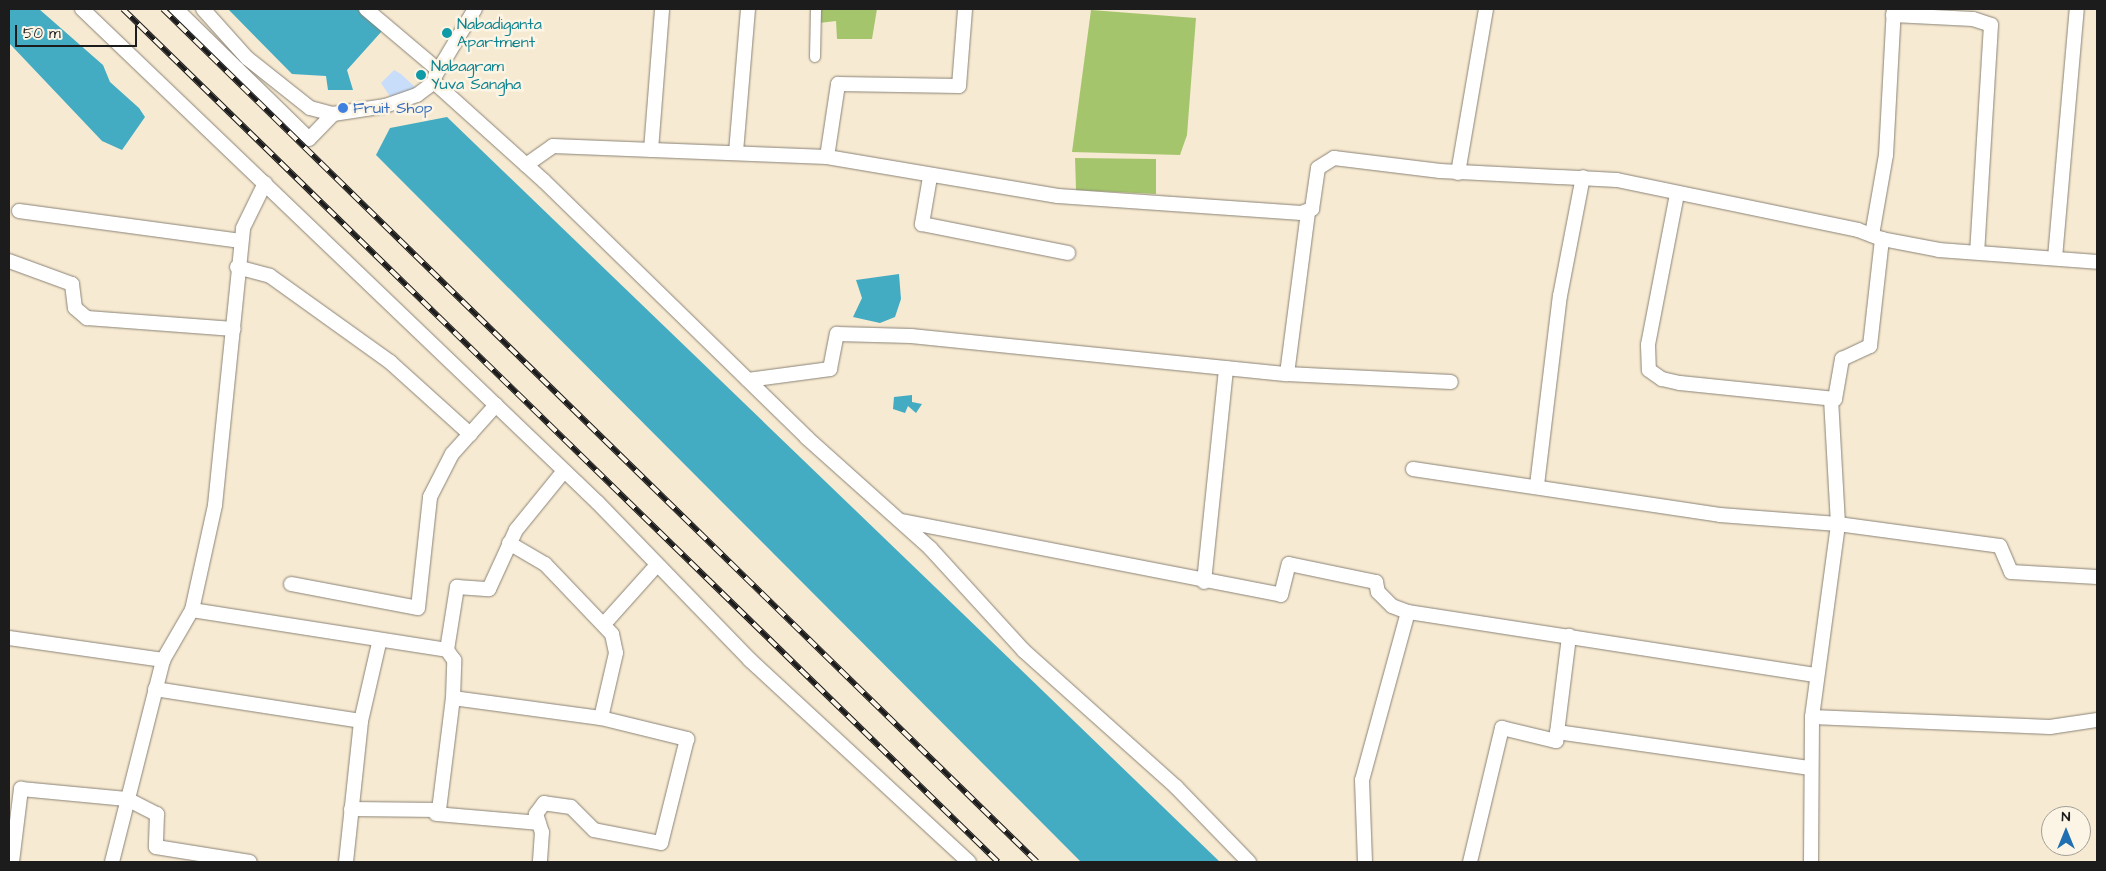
<!DOCTYPE html>
<style>
body{margin:0}
#map{position:relative;width:2106px;height:871px;overflow:hidden;background:#f7ead2;font-family:"Architects Daughter",sans-serif}
div>[style]{position:absolute}
[style*='--x']{left:calc(var(--x)*1px);top:calc(var(--y)*1px);width:calc(var(--w)*1px);rotate:calc(var(--a)*1deg)}
.built>*{inset:0;background:#c8ddf9}
.green>*{inset:0;background:#a5c56d}
.water>*{inset:0;background:#43acc3}
.roads{filter:drop-shadow(0 0 1px #8a8377) drop-shadow(0 0 1px #8a8377)}
.pedestrian>*{height:10px;margin:-5px;padding:0 5px;transform-origin:5px;border-radius:5px;background:#fff}
.minor>*{height:14px;margin:-7px;padding:0 7px;transform-origin:7px;border-radius:7px;background:#fff}
.rail>*{height:5.5px;margin-top:-2.75px;transform-origin:0;background:repeating-linear-gradient(90deg,#fcf5e5 0 11px,#1c1c1c 0 22px);box-sizing:border-box;border-block:1px solid #1c1c1c}
.dots>*{width:14px;height:14px;translate:-50% -50%;box-sizing:border-box;border:2px solid #fcf5e5;border-radius:50%}
span{translate:-50% -50%;white-space:nowrap;text-align:center;line-height:1.15;-webkit-text-stroke:5px #fcf5e5;paint-order:stroke}
.culture-label{font-size:16px;color:#0d838f}
.left{translate:0 -50%;text-align:left}
.shop-label{font-size:16px;color:#366cbe}
.frame{position:absolute;inset:0;border:10px solid #1c1c1c;pointer-events:none}
.north{position:absolute;left:2041px;top:806px;width:50px;height:50px;box-sizing:border-box;background:#fcf5e5;border:1px solid #a29e95;border-radius:50%;rotate:0deg;font-size:14px;font-weight:700;line-height:20px;text-align:center;color:#1c1c1c}
.north::after{content:'';display:block;margin:auto;width:18px;height:22px;background:#1f6fb2;clip-path:polygon(50% 0,100% 100%,50% 72%,0 100%)}
.scale{position:absolute;left:15px;top:25px;width:122px;height:22px;box-sizing:border-box;border:2px solid #1c1c1c;border-top:0;padding-left:6px;font-size:15px;line-height:18px;white-space:nowrap;color:#1c1c1c;-webkit-text-stroke:4px #fcf5e5;paint-order:stroke}
</style>
<div id="map">
<div class="built">
<div style="clip-path:polygon(394px 70px,401px 74px,416px 88px,391px 98px,381px 83px)"></div>
</div>
<div class="green">
<div style="clip-path:polygon(819px 9px,877px 9px,872px 39px,837px 39px,836px 21px,819px 23px)"></div>
<div style="clip-path:polygon(1091px 10px,1196px 18px,1187px 135px,1180px 155px,1072px 152px)"></div>
<div style="clip-path:polygon(1075px 158px,1156px 159px,1156px 194px,1076px 190px)"></div>
</div>
<div class="water">
<div style="clip-path:polygon(9px 9px,39px 9px,103px 65px,110px 82px,139px 108px,145px 117px,122px 150px,102px 141px,9px 43px)"></div>
<div style="clip-path:polygon(228px 9px,358px 9px,382px 31px,347px 70px,353px 90px,328px 90px,326px 76px,292px 74px)"></div>
<div style="clip-path:polygon(447px 117px,962px 613px,1220px 862px,1081px 862px,376px 155px,390px 128px)"></div>
<div style="clip-path:polygon(899px 274px,901px 299px,895px 317px,880px 323px,853px 317px,862px 298px,856px 280px)"></div>
<div style="clip-path:polygon(912px 395px,912px 402px,922px 404px,916px 413px,908px 406px,905px 413px,893px 409px,894px 397px)"></div>
</div>
<div class="roads">
<div class="pedestrian">
<div style="--x:815;--y:57;--w:48;--a:-88.8"></div>
</div>
<div class="minor">
<div style="--x:82;--y:9;--w:714;--a:43.75"></div>
<div style="--x:598;--y:503;--w:219;--a:45.9"></div>
<div style="--x:750;--y:660;--w:298;--a:42.7"></div>
<div style="--x:176;--y:9;--w:186;--a:44.3"></div>
<div style="--x:309;--y:139;--w:35;--a:-46"></div>
<div style="--x:333;--y:114;--w:53;--a:-8.7"></div>
<div style="--x:385;--y:106;--w:34;--a:-19"></div>
<div style="--x:417;--y:95;--w:21;--a:-37"></div>
<div style="--x:434;--y:82;--w:148;--a:42"></div>
<div style="--x:544;--y:181;--w:368;--a:44.3"></div>
<div style="--x:807;--y:438;--w:165;--a:41.8"></div>
<div style="--x:930;--y:548;--w:139;--a:47.6"></div>
<div style="--x:1024;--y:651;--w:204;--a:41.8"></div>
<div style="--x:1176;--y:787;--w:105;--a:45.8"></div>
<div style="--x:203;--y:9;--w:66;--a:48.1"></div>
<div style="--x:247;--y:58;--w:80;--a:38.4"></div>
<div style="--x:310;--y:108;--w:24;--a:15"></div>
<div style="--x:366;--y:9;--w:93;--a:40.2"></div>
<div style="--x:1893;--y:15;--w:80;--a:2.9"></div>
<div style="--x:1973;--y:19;--w:19;--a:18"></div>
<div style="--x:1991;--y:25;--w:227;--a:93.5"></div>
<div style="--x:435;--y:76;--w:78;--a:-59.2"></div>
<div style="--x:651;--y:150;--w:141;--a:-85.5"></div>
<div style="--x:736;--y:152;--w:144;--a:-85.2"></div>
<div style="--x:827;--y:157;--w:74;--a:-81.4"></div>
<div style="--x:838;--y:84;--w:121;--a:0.9"></div>
<div style="--x:959;--y:86;--w:77;--a:-85.5"></div>
<div style="--x:526;--y:165;--w:33;--a:-35"></div>
<div style="--x:553;--y:146;--w:274;--a:2.3"></div>
<div style="--x:827;--y:157;--w:234;--a:9.6"></div>
<div style="--x:1058;--y:196;--w:244;--a:4"></div>
<div style="--x:1301;--y:213;--w:12;--a:-20"></div>
<div style="--x:1312;--y:209;--w:41;--a:-81.7"></div>
<div style="--x:1318;--y:168;--w:19;--a:-32"></div>
<div style="--x:1334;--y:158;--w:107;--a:7"></div>
<div style="--x:1440;--y:171;--w:177;--a:2.9"></div>
<div style="--x:1617;--y:180;--w:246;--a:11.7"></div>
<div style="--x:1858;--y:230;--w:26;--a:21"></div>
<div style="--x:1458;--y:173;--w:166;--a:-80.3"></div>
<div style="--x:930;--y:177;--w:48;--a:99.7"></div>
<div style="--x:922;--y:224;--w:149;--a:11.2"></div>
<div style="--x:1677;--y:194;--w:154;--a:100.9"></div>
<div style="--x:1648;--y:345;--w:25;--a:88"></div>
<div style="--x:1649;--y:370;--w:16;--a:35"></div>
<div style="--x:1662;--y:379;--w:18;--a:13"></div>
<div style="--x:1680;--y:383;--w:156;--a:5.9"></div>
<div style="--x:1835;--y:399;--w:41;--a:-80.1"></div>
<div style="--x:1842;--y:359;--w:31;--a:-25"></div>
<div style="--x:1870;--y:346;--w:108;--a:-83.6"></div>
<div style="--x:1882;--y:239;--w:58;--a:10.9"></div>
<div style="--x:1939;--y:250;--w:158;--a:4.3"></div>
<div style="--x:19;--y:211;--w:224;--a:7.7"></div>
<div style="--x:1872;--y:235;--w:81;--a:-80.1"></div>
<div style="--x:1886;--y:155;--w:146;--a:-86.9"></div>
<div style="--x:2055;--y:258;--w:250;--a:-85"></div>
<div style="--x:9;--y:261;--w:67;--a:20.1"></div>
<div style="--x:72;--y:284;--w:24;--a:83"></div>
<div style="--x:75;--y:308;--w:16;--a:40"></div>
<div style="--x:87;--y:318;--w:147;--a:4.3"></div>
<div style="--x:237;--y:267;--w:34;--a:15"></div>
<div style="--x:270;--y:276;--w:148;--a:35.6"></div>
<div style="--x:390;--y:362;--w:108;--a:42"></div>
<div style="--x:1287;--y:374;--w:162;--a:-82.6"></div>
<div style="--x:748;--y:380;--w:83;--a:-7.6"></div>
<div style="--x:830;--y:369;--w:36;--a:-79"></div>
<div style="--x:837;--y:334;--w:74;--a:1.5"></div>
<div style="--x:911;--y:336;--w:378;--a:5.8"></div>
<div style="--x:1287;--y:374;--w:164;--a:2.8"></div>
<div style="--x:1413;--y:469;--w:310;--a:8.5"></div>
<div style="--x:1720;--y:515;--w:118;--a:4.4"></div>
<div style="--x:1838;--y:524;--w:163;--a:7.7"></div>
<div style="--x:2000;--y:546;--w:28;--a:67"></div>
<div style="--x:2011;--y:572;--w:86;--a:3.3"></div>
<div style="--x:1537;--y:485;--w:190;--a:-83.1"></div>
<div style="--x:1560;--y:296;--w:121;--a:-79.1"></div>
<div style="--x:902;--y:521;--w:386;--a:11"></div>
<div style="--x:1281;--y:595;--w:32;--a:-76"></div>
<div style="--x:1289;--y:564;--w:89;--a:11.7"></div>
<div style="--x:1376;--y:582;--w:10;--a:79"></div>
<div style="--x:1378;--y:592;--w:20;--a:45"></div>
<div style="--x:1392;--y:606;--w:17;--a:21"></div>
<div style="--x:1408;--y:612;--w:174;--a:105.3"></div>
<div style="--x:1362;--y:780;--w:82;--a:87.9"></div>
<div style="--x:509;--y:543;--w:42;--a:30.3"></div>
<div style="--x:545;--y:564;--w:97;--a:46.3"></div>
<div style="--x:612;--y:634;--w:19;--a:78"></div>
<div style="--x:616;--y:653;--w:67;--a:103"></div>
<div style="--x:1204;--y:582;--w:215;--a:-84.1"></div>
<div style="--x:291;--y:584;--w:129;--a:10.7"></div>
<div style="--x:418;--y:608;--w:112;--a:-83.8"></div>
<div style="--x:430;--y:497;--w:48;--a:-62.9"></div>
<div style="--x:452;--y:454;--w:66;--a:-48.1"></div>
<div style="--x:192;--y:610;--w:258;--a:8.9"></div>
<div style="--x:447;--y:650;--w:64;--a:-81"></div>
<div style="--x:457;--y:587;--w:32;--a:4"></div>
<div style="--x:489;--y:589;--w:65;--a:-65.4"></div>
<div style="--x:516;--y:530;--w:76;--a:-50.9"></div>
<div style="--x:1408;--y:612;--w:413;--a:8.8"></div>
<div style="--x:604;--y:624;--w:79;--a:-48.1"></div>
<div style="--x:9;--y:638;--w:156;--a:8.1"></div>
<div style="--x:155;--y:689;--w:208;--a:8.8"></div>
<div style="--x:453;--y:698;--w:149;--a:7.7"></div>
<div style="--x:601;--y:718;--w:89;--a:13.7"></div>
<div style="--x:687;--y:739;--w:107;--a:104"></div>
<div style="--x:661;--y:843;--w:68;--a:-169"></div>
<div style="--x:594;--y:830;--w:33;--a:-135"></div>
<div style="--x:571;--y:807;--w:27;--a:-172"></div>
<div style="--x:544;--y:803;--w:14;--a:126"></div>
<div style="--x:536;--y:814;--w:19;--a:72"></div>
<div style="--x:542;--y:832;--w:30;--a:94"></div>
<div style="--x:1812;--y:717;--w:238;--a:2.4"></div>
<div style="--x:2050;--y:727;--w:48;--a:-8.5"></div>
<div style="--x:1557;--y:732;--w:256;--a:8.1"></div>
<div style="--x:351;--y:809;--w:88;--a:0.7"></div>
<div style="--x:439;--y:810;--w:113;--a:-82.9"></div>
<div style="--x:453;--y:698;--w:38;--a:-88"></div>
<div style="--x:454;--y:660;--w:12;--a:-125"></div>
<div style="--x:436;--y:814;--w:103;--a:5"></div>
<div style="--x:12;--y:862;--w:74;--a:-83"></div>
<div style="--x:21;--y:789;--w:106;--a:5.4"></div>
<div style="--x:127;--y:799;--w:34;--a:27"></div>
<div style="--x:157;--y:814;--w:33;--a:92"></div>
<div style="--x:156;--y:847;--w:95;--a:9.1"></div>
<div style="--x:112;--y:862;--w:208;--a:-75.8"></div>
<div style="--x:163;--y:660;--w:58;--a:-59.9"></div>
<div style="--x:192;--y:610;--w:107;--a:-77.6"></div>
<div style="--x:215;--y:505;--w:278;--a:-84.2"></div>
<div style="--x:243;--y:228;--w:50;--a:-63.9"></div>
<div style="--x:346;--y:862;--w:142;--a:-83.9"></div>
<div style="--x:361;--y:721;--w:80;--a:-77"></div>
<div style="--x:1470;--y:862;--w:138;--a:-76.6"></div>
<div style="--x:1502;--y:728;--w:56;--a:13.5"></div>
<div style="--x:1556;--y:741;--w:106;--a:-82.9"></div>
<div style="--x:1811;--y:862;--w:145;--a:-89.6"></div>
<div style="--x:1812;--y:717;--w:195;--a:-82.3"></div>
<div style="--x:1838;--y:524;--w:124;--a:-93.2"></div>
</div>
</div>
<div class="rail">
<div style="--x:123;--y:9;--w:1222;--a:44.27"></div>
<div style="--x:163;--y:9;--w:1221;--a:44.3"></div>
</div>
<div class="dots">
<div style="left:447px;top:33px;background:#0f9aa8"></div>
<div style="left:421px;top:75px;background:#0f9aa8"></div>
<div style="left:343px;top:108px;background:#3f7fe0"></div>
</div>
<div class="culture-label">
<span class="left" style="left:457px;top:33px">Nabadiganta<br>Apartment</span>
<span class="left" style="left:431px;top:75px">Nabagram<br>Yuva Sangha</span>
</div>
<div class="shop-label">
<span class="left" style="left:353px;top:108px">Fruit Shop</span>
</div>
<div class="frame"></div>
<div class="north">N</div>
<div class="scale">50 m</div>
</div>
